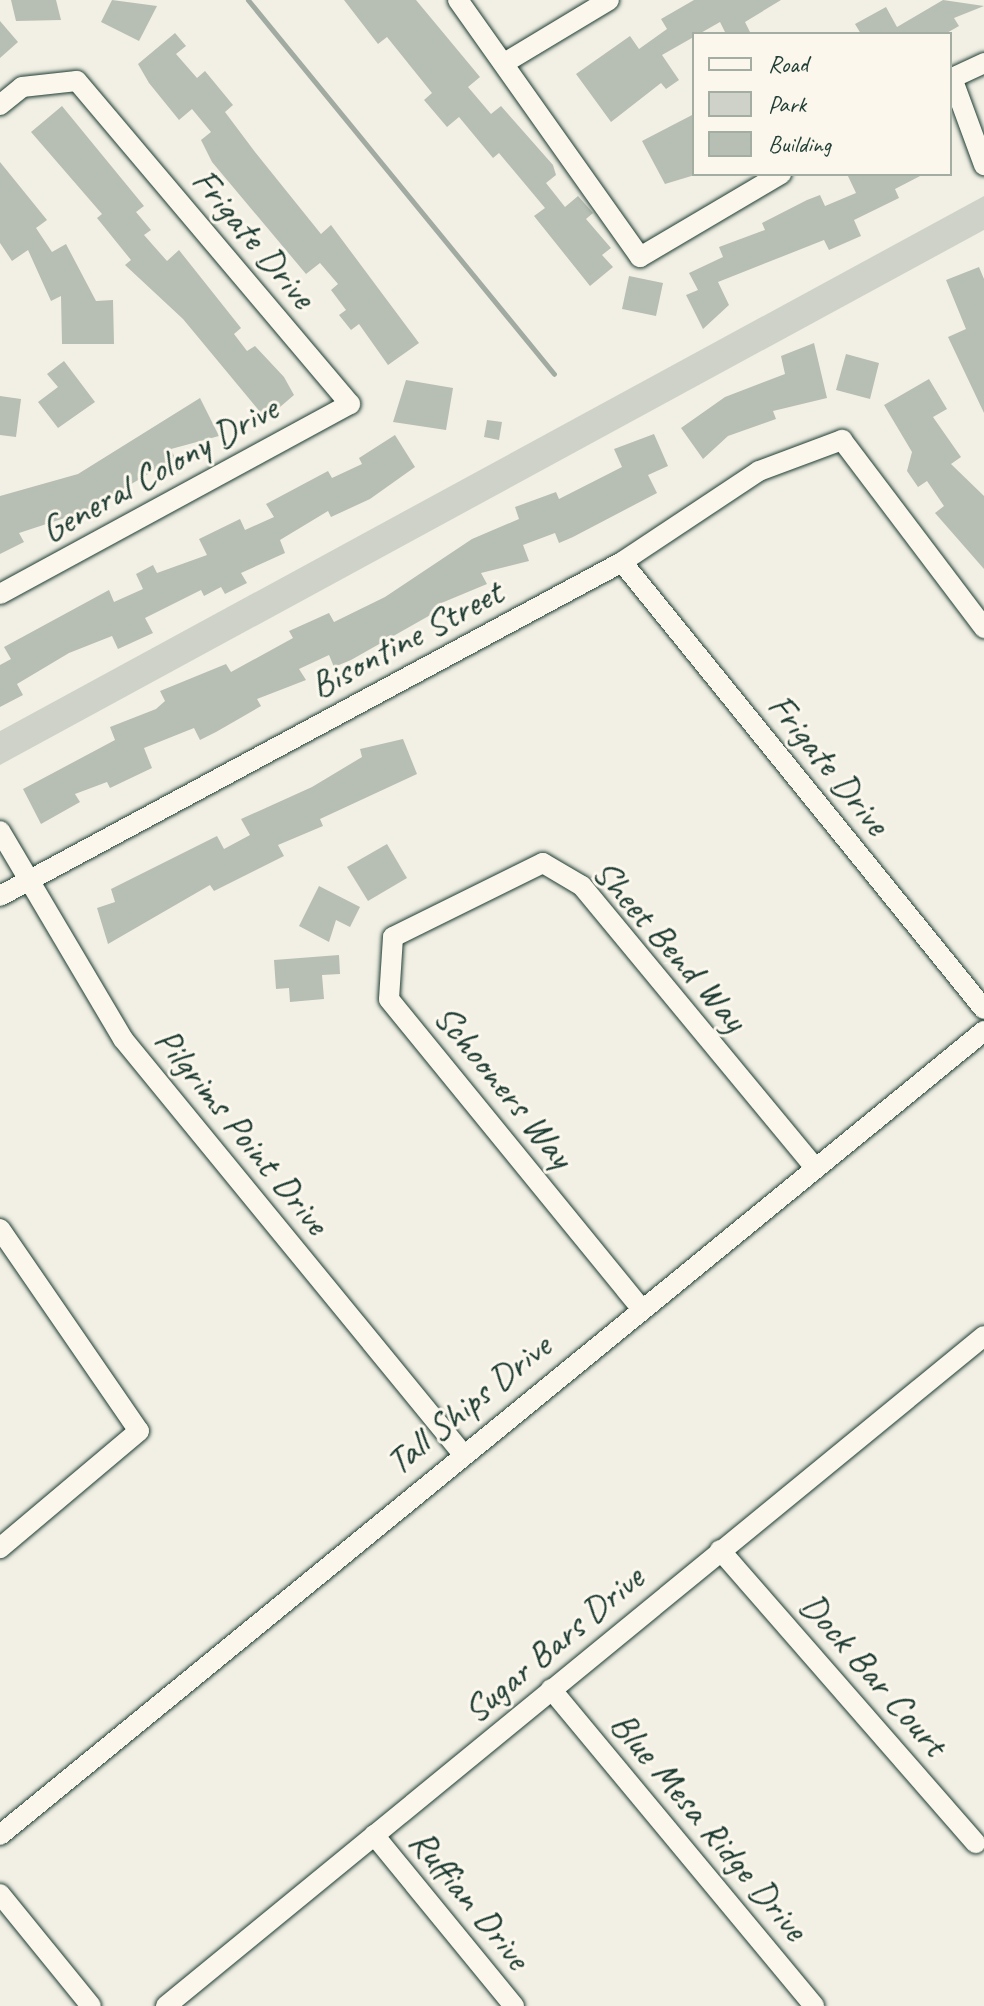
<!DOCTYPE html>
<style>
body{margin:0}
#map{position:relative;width:984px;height:2006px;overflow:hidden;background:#f2f0e5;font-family:Caveat,sans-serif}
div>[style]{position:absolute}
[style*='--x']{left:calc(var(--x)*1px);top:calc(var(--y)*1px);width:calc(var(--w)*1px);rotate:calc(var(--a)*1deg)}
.green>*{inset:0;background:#cfd2c8}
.stream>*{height:5px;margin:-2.5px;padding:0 2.5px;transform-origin:2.5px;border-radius:2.5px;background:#a2aba1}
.building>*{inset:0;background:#b7beb3}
.roads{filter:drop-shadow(0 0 2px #1f3d34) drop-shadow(0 0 2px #1f3d34)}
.minor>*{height:20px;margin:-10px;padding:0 10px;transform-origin:10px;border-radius:10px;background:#fbf7ec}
span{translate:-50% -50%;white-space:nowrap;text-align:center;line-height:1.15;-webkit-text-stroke:6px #fbf7ec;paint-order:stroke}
.street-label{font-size:38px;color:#1f3d34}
.legend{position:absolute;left:692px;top:32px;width:260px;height:144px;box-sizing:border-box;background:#fbf7ec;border:2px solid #a3ada2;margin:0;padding:10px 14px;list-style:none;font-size:24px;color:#1f3d34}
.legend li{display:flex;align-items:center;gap:16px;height:40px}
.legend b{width:40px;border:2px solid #a3ada2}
</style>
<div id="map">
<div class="green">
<div style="clip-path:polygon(984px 196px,984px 230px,0 765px,0 731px)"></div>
</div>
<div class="stream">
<div style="--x:248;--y:0;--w:483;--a:50.7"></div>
</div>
<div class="building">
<div style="clip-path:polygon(11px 0,56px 0,61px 20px,16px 21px)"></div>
<div style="clip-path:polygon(112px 0,157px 6px,139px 41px,101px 22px)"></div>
<div style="clip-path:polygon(344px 0,416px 0,480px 77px,468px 87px,491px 114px,501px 106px,553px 165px,556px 175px,546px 183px,565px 207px,578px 196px,593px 213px,586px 219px,611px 248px,602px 255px,613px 267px,590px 286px,534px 216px,545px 208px,499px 153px,493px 158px,459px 117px,447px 127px,424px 100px,432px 93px,387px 37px,378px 44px)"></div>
<div style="clip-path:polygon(694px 0,781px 0,745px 22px,751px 34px,726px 34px,720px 22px,662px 55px,679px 80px,666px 89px,661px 83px,611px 122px,576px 74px,630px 36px,639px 49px,667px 29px,661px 19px)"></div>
<div style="clip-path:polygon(943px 0,984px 6px,954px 18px,959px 26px,945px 34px,861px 34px,855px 24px,886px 7px,897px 27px)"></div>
<div style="clip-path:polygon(0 21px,18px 42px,0 58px)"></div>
<div style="clip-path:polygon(175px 33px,186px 46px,176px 54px,197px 78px,205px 71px,233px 105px,225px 112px,255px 152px,321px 234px,331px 225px,419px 343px,388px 365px,359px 324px,351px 330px,339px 315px,346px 310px,331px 290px,338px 284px,320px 263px,306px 274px,212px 162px,201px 140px,211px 132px,192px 109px,179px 120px,149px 83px,138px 64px)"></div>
<div style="clip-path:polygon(62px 106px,144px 206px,136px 212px,151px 230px,144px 235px,167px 261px,179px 250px,241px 328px,234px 334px,247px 351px,255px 346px,284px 377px,294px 395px,266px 419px,183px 319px,125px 265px,131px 260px,97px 218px,102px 214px,31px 132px)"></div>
<div style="clip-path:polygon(694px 114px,698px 174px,665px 184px,642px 141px)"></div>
<div style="clip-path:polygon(0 162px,47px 220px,36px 228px,52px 252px,66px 244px,96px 301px,113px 300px,114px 344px,62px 344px,61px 296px,51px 301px,28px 250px,12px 261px,0 243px)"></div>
<div style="clip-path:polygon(847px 174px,924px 174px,895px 189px,899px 198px,854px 220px,861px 236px,829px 250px,824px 240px,718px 282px,729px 305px,703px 329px,686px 295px,698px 290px,689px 273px,723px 257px,719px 247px,765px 230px,762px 223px,807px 200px,820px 195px,825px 206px,856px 193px)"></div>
<div style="clip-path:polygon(979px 267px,984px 279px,984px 413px,948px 337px,966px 329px,946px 280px)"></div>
<div style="clip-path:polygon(629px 276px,663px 283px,656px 316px,622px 309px)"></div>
<div style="clip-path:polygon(814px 343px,827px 398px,773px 411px,776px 419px,728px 436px,703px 459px,681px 428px,725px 397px,785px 374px,781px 356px)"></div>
<div style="clip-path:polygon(846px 354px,879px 363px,870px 399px,836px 390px)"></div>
<div style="clip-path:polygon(64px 361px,95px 402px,58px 428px,38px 402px,58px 387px,47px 374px)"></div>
<div style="clip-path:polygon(929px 379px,947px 409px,933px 417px,961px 457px,951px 464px,984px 496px,984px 569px,935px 513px,944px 506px,927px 481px,918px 487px,907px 471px,912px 452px,884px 405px)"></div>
<div style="clip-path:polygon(406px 380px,453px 388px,446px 430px,393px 422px)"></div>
<div style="clip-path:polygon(0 396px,21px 399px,16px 437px,0 435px)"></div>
<div style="clip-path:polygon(200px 398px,219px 436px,171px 449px,175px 458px,86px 511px,19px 533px,24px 542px,0 554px,0 496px,78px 474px)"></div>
<div style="clip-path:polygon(487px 420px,502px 422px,499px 440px,484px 437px)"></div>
<div style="clip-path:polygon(654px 434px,668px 466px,648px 475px,657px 493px,573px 537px,559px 543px,555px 533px,523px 545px,529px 561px,481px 573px,487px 584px,439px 604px,441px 609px,351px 660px,334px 667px,329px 655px,299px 669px,306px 680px,257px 699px,261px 706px,216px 732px,200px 740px,194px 728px,144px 748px,152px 768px,110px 788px,107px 782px,75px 794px,80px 802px,41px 824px,23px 789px,115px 740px,110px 727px,156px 709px,165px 701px,160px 691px,226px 664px,231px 672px,293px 638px,289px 631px,329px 613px,334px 622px,385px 597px,472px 539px,519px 519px,515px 507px,556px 492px,559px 499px,622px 467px,614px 449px)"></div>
<div style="clip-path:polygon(395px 435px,415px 467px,370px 499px,331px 517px,328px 511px,280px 540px,285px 553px,241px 573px,247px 583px,225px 594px,221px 587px,204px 596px,201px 590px,145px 618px,153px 633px,118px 649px,112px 636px,69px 653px,17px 684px,23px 695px,0 707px,0 665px,11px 659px,4px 647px,109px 590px,114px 602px,143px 589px,136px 574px,153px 565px,157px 573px,207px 555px,199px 539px,240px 519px,245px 530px,274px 517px,266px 504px,328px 471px,332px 478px,362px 464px,359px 458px)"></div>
<div style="clip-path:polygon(403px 739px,417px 774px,320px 819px,323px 826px,278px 845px,284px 856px,214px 891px,210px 885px,108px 944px,97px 908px,115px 902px,111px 889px,217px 836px,224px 849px,250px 835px,241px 819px,312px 787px,362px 757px,360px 749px)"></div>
<div style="clip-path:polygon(387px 844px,407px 878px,368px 901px,347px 867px)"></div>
<div style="clip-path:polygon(319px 886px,360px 907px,350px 927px,336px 920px,329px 942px,299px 926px)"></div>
<div style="clip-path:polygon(339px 955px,340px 974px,322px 975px,324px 999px,290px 1002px,289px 988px,276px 989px,274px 960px)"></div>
</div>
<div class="roads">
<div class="minor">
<div style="--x:458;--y:0;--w:315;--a:54.7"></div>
<div style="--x:640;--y:257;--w:164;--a:-30.5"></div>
<div style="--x:506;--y:62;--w:120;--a:-31"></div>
<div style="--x:952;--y:78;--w:93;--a:69.8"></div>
<div style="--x:950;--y:79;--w:38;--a:-25"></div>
<div style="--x:0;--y:105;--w:28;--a:-39"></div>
<div style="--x:22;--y:87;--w:55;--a:-6.2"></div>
<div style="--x:77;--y:81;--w:423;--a:49.8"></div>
<div style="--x:350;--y:404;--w:398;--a:151.5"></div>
<div style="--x:622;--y:562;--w:575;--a:51"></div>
<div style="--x:0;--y:831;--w:242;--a:59.4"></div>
<div style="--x:123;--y:1039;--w:535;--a:50.69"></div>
<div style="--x:0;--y:896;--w:706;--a:-28.23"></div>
<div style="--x:622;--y:562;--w:164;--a:-33.6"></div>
<div style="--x:759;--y:471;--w:89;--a:-20.5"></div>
<div style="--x:842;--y:440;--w:236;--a:52.9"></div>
<div style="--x:0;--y:1229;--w:245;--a:55.5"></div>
<div style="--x:139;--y:1431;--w:182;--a:139.9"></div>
<div style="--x:640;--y:1307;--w:397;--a:-129.2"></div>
<div style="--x:389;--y:999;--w:62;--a:-86.3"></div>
<div style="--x:393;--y:937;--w:167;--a:-26.3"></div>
<div style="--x:543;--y:863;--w:45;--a:30.5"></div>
<div style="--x:582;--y:886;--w:362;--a:50.4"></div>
<div style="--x:720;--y:1550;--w:389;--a:48.9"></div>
<div style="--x:551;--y:1689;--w:412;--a:50.3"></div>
<div style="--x:0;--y:1835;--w:1271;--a:-39.25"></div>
<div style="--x:374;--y:1835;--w:221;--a:50.7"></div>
<div style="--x:0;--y:1894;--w:144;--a:50.9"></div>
<div style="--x:166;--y:2006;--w:1057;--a:-39.32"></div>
</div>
</div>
<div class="street-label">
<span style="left:254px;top:238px;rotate:50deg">Frigate Drive</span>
<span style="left:159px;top:469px;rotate:-29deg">General Colony Drive</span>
<span style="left:406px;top:639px;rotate:-28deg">Bisontine Street</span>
<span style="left:829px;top:764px;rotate:51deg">Frigate Drive</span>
<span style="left:670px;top:945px;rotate:49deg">Sheet Bend Way</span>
<span style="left:504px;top:1086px;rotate:51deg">Schooners Way</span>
<span style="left:242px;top:1131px;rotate:51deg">Pilgrims Point Drive</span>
<span style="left:468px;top:1404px;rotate:-39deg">Tall Ships Drive</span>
<span style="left:553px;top:1644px;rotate:-40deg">Sugar Bars Drive</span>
<span style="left:874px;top:1674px;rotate:49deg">Dock Bar Court</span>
<span style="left:709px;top:1826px;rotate:50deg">Blue Mesa Ridge Drive</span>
<span style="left:470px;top:1899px;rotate:51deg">Ruffian Drive</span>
</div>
<ul class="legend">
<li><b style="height:10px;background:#fbf7ec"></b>Road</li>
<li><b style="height:22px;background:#cfd2c8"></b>Park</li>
<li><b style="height:22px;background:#b7beb3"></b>Building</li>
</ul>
</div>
